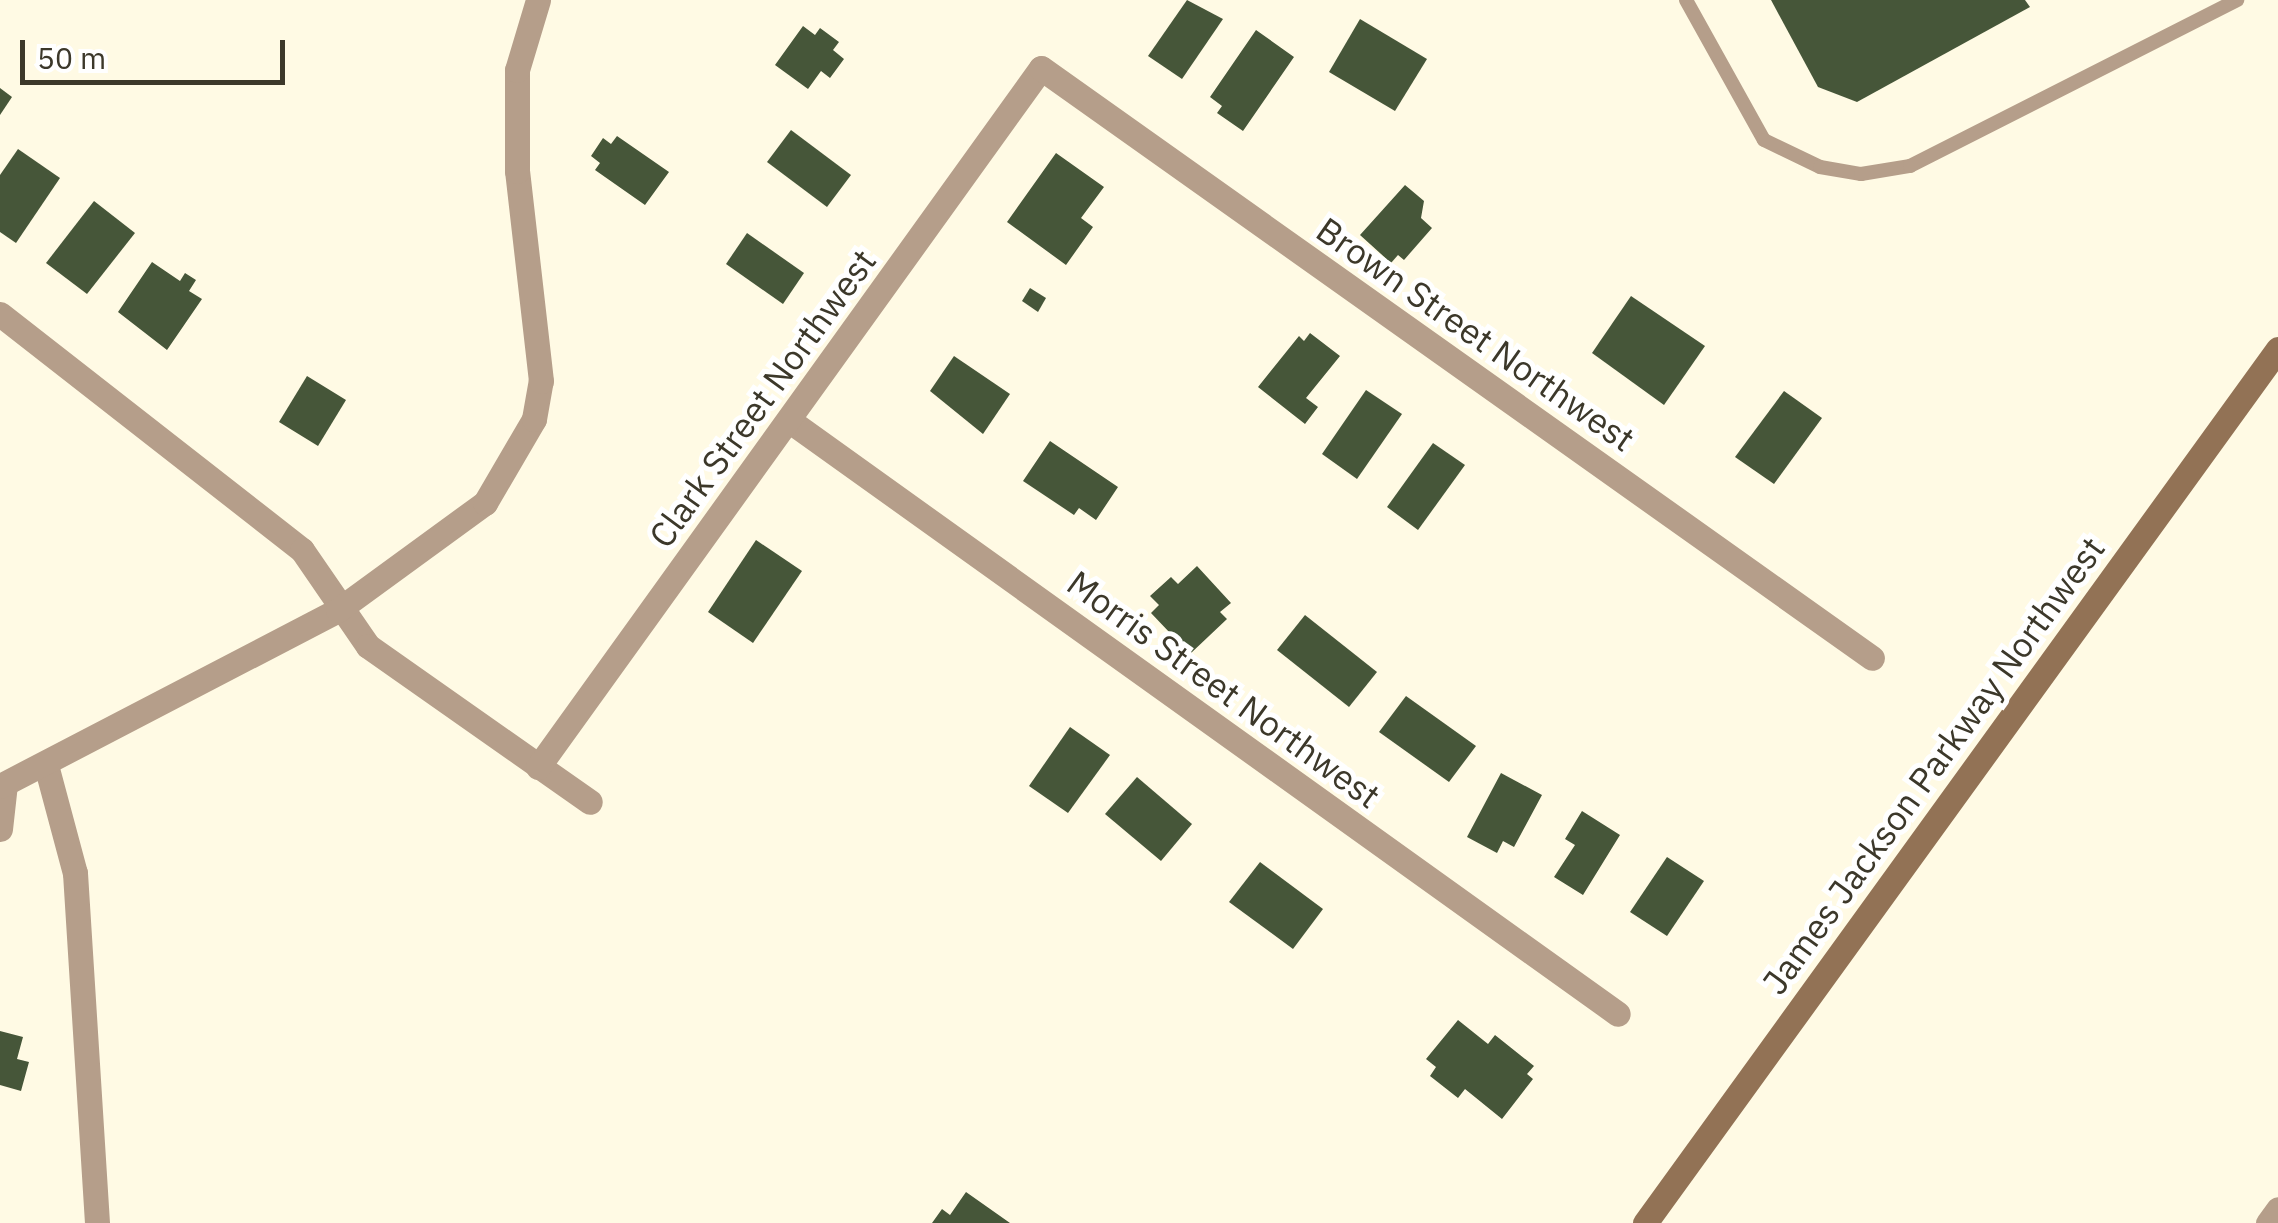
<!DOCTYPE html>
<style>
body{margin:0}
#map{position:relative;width:2278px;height:1223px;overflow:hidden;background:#fffae4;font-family:"IBM Plex Sans",sans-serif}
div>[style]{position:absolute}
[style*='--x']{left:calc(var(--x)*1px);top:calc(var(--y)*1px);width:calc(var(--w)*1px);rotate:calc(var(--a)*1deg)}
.building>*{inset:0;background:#465639}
.service>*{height:14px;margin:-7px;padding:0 7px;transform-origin:7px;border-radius:7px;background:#b59e8a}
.minor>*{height:25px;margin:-12.5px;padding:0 12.5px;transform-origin:12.5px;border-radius:12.5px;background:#b59e8a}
.tertiary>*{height:25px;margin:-12.5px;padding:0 12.5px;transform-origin:12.5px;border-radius:12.5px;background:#b59e8a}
.secondary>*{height:25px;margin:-12.5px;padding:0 12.5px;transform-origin:12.5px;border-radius:12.5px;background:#927255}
span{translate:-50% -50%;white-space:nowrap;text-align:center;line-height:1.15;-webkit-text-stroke:10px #fff;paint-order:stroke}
.street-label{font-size:35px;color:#3c382a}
.scale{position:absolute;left:20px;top:40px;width:265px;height:45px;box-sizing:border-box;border:5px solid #3c382a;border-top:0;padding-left:12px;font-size:30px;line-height:35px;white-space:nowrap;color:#3c382a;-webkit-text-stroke:8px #fff;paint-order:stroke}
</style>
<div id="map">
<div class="building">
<div style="clip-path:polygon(1187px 0,1223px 19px,1182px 79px,1148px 56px)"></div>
<div style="clip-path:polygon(1771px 0,2025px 0,2030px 7px,1857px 102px,1818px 87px)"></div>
<div style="clip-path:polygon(1360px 19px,1427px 59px,1395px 111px,1329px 72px)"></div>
<div style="clip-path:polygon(803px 26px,815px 35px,820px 28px,839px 42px,833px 50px,844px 59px,830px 78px,821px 71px,808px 89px,775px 65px)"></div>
<div style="clip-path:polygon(1256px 30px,1294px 57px,1243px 131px,1217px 113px,1222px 106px,1210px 97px)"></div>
<div style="clip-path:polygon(0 88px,12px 97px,0 115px)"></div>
<div style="clip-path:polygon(791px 130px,851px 175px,827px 207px,767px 162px)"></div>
<div style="clip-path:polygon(617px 136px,669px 172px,645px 205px,595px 170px,600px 163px,591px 156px,603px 138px,611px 144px)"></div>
<div style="clip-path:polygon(18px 149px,60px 178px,16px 243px,0 232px,0 175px)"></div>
<div style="clip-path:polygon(1056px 153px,1104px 187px,1081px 218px,1093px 227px,1066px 265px,1007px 222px)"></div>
<div style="clip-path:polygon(1405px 185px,1424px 201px,1421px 218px,1432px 228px,1404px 260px,1398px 255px,1391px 263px,1360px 235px)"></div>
<div style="clip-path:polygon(94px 201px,135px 233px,87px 294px,46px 263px)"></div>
<div style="clip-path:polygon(747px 233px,804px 273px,783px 304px,726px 264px)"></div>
<div style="clip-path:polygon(152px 262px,180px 281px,185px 273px,196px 280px,189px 291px,202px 299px,167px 350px,118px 312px)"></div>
<div style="clip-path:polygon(1030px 288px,1046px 298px,1038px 312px,1022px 301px)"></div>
<div style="clip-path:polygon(1631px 296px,1705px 346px,1664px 405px,1592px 353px)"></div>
<div style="clip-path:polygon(1310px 333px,1340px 356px,1306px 398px,1318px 407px,1305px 424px,1258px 387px,1299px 336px,1304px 341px)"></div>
<div style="clip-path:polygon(954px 356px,1010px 394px,983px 434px,930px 391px)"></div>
<div style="clip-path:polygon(307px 376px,346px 400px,318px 446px,279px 422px)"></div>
<div style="clip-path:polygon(1366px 390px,1402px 414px,1357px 479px,1322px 454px)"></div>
<div style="clip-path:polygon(1784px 391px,1822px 418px,1774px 484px,1735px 457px)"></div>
<div style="clip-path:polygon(1050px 441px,1118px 487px,1096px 520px,1079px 508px,1074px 515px,1023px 481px)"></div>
<div style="clip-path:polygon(1433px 443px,1465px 465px,1418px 530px,1387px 507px)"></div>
<div style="clip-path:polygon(756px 540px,802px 571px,753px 643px,708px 612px)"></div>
<div style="clip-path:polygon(1197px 566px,1231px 603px,1220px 612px,1227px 619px,1190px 654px,1151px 613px,1159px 605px,1150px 596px,1171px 577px,1178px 584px)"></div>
<div style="clip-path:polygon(1305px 615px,1377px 672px,1349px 707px,1277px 650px)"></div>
<div style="clip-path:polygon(1406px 696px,1476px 746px,1449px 782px,1379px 732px)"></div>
<div style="clip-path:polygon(1070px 727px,1110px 755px,1068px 813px,1029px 786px)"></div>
<div style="clip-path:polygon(1501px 773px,1542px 795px,1514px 847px,1503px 841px,1497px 853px,1467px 837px)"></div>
<div style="clip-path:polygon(1137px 777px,1192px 824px,1161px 861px,1105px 814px)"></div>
<div style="clip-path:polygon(1582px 811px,1620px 835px,1583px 895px,1554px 877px,1575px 845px,1565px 839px)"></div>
<div style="clip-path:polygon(1667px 857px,1704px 881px,1667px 936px,1630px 912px)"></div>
<div style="clip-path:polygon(1260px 862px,1323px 909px,1293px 949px,1229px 902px)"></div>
<div style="clip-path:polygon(1458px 1020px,1488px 1044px,1495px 1035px,1534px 1066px,1527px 1074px,1533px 1079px,1502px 1119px,1465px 1089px,1458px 1098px,1430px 1076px,1436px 1067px,1426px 1059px)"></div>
<div style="clip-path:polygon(0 1031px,23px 1037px,17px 1059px,29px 1062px,21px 1091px,0 1085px)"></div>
<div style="clip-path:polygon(966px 1192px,1010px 1223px,932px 1223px,942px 1209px,950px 1215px)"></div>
</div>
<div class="service">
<div style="--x:1686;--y:0;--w:160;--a:60.9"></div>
<div style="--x:1764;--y:140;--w:62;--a:25.7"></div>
<div style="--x:1820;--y:167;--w:42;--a:9.7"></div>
<div style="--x:1861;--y:174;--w:50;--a:-9.3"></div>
<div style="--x:1910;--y:166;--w:367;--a:-26.9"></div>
</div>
<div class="minor">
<div style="--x:0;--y:314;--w:383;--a:38"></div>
<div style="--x:302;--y:550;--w:116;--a:55.5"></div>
<div style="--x:368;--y:646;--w:271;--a:35.1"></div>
<div style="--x:790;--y:421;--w:1018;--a:35.61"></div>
<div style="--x:538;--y:767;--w:861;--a:-54.26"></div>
<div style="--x:1041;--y:68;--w:1019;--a:35.37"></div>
<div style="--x:0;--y:829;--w:45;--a:-83.7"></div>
<div style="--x:2268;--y:1223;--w:17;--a:-54"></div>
</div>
<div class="tertiary">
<div style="--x:46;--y:765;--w:112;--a:75"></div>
<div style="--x:75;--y:873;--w:351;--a:86.4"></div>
<div style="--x:0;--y:786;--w:381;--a:-27.5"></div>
<div style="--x:338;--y:610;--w:182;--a:-36.1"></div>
<div style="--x:485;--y:503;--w:97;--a:-59.7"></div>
<div style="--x:534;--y:419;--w:39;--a:-80"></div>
<div style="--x:541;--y:381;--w:211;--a:-96.5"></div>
<div style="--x:517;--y:171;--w:101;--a:-90"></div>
<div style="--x:517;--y:70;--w:73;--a:-73.3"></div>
</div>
<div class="secondary">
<div style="--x:1645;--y:1223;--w:1079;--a:-54.09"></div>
</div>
<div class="street-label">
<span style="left:1476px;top:334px;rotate:35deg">Brown Street Northwest</span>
<span style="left:762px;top:398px;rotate:-54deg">Clark Street Northwest</span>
<span style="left:1224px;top:689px;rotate:36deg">Morris Street Northwest</span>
<span style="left:1933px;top:765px;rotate:-54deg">James Jackson Parkway Northwest</span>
</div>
<div class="scale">50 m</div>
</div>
